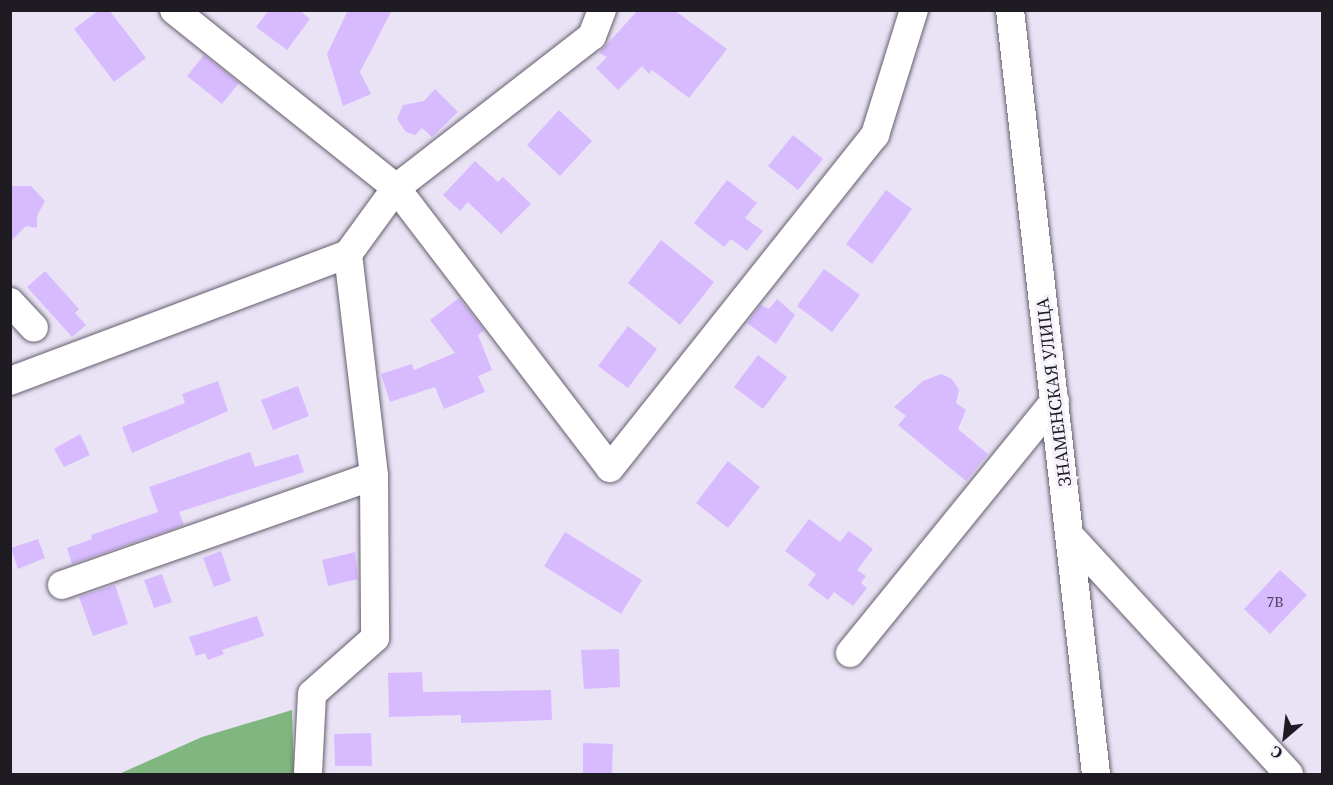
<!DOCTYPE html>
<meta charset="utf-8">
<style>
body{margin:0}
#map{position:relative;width:1333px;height:785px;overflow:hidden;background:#eae3f5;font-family:"Source Serif 4",serif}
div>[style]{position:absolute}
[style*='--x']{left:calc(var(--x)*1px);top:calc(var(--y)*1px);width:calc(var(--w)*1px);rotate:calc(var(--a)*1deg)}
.forest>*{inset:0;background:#80b67f}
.building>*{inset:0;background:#d8bbff}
.roads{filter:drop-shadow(0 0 2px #655f6e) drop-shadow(0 0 2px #655f6e)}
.minor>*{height:28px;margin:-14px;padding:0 14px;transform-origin:14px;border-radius:14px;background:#fff}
span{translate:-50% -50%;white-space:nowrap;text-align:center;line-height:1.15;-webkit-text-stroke:6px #f6f2fc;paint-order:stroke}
.number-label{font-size:15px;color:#4c4359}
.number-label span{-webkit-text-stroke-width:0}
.street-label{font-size:18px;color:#1e1b22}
.frame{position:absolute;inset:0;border:12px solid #1e1b22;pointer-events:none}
.north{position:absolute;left:1255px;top:707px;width:60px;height:60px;-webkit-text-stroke:4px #f6f2fc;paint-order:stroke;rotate:208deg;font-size:16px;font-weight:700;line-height:24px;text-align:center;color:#1e1b22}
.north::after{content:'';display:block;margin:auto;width:21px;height:27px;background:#1e1b22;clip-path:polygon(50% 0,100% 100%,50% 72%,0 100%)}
</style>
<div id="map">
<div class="forest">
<div style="clip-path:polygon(292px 710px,294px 774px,119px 774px,202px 737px)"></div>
</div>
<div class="building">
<div style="clip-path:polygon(99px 10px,109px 10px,146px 58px,114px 82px,74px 29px)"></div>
<div style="clip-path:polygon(269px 10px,299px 10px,310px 19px,287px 50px,256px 27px)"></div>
<div style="clip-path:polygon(348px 10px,392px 10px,360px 72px,371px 94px,343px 106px,327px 54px)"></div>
<div style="clip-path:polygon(638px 10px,674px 10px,727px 49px,689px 98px,652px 70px,649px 74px,642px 66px,618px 90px,596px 68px,607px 57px,599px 53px)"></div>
<div style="clip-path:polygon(204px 55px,239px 83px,222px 104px,187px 76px)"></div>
<div style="clip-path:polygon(435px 89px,458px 112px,432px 137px,422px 128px,415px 135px,406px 132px,397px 119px,403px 105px,424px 101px)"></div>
<div style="clip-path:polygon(559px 110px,592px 141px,560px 176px,527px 145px)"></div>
<div style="clip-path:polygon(793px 135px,823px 159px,798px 190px,768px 166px)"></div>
<div style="clip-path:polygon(475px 161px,498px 182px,503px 177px,531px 204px,501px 234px,468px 202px,460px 211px,443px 195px)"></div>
<div style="clip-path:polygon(727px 180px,757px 203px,745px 218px,763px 231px,747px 251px,731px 239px,724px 247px,694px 223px)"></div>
<div style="clip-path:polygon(10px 186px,31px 186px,45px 201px,37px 216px,37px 228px,26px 226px,10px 242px)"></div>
<div style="clip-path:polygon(886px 190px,912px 209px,872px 264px,846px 244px)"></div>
<div style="clip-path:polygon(661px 240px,714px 282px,680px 325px,628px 283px)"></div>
<div style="clip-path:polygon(824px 269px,860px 295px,832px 332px,797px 306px)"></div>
<div style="clip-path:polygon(45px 271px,79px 309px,75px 313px,86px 325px,72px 337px,27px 287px)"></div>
<div style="clip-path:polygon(459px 298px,484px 330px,478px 335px,492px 370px,478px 376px,485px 392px,444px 409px,435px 387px,390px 402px,381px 374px,412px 364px,414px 370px,455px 353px,430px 320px)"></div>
<div style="clip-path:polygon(777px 299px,795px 315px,776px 344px,747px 323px,761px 305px,769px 309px)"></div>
<div style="clip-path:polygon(628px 326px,657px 349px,628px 388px,598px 366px)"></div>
<div style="clip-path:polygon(758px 355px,787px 377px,763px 409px,734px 387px)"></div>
<div style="clip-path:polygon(941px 374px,952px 379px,959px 390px,956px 403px,966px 410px,958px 429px,988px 454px,966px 481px,898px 425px,906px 416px,894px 407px,923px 381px)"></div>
<div style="clip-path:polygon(218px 381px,228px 411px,132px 453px,122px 427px,185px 403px,182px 394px)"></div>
<div style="clip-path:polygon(298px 386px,309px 416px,273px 430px,261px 400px)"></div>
<div style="clip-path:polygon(80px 434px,90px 455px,64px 467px,54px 449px)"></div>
<div style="clip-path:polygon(250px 452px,255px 467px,298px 454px,304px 472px,179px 512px,184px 525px,72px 564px,67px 548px,92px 539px,91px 535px,158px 512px,149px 487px)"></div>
<div style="clip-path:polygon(728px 461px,760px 487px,728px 528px,696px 503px)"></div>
<div style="clip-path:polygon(809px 519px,840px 542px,849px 531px,873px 549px,857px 570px,866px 576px,861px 583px,867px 588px,853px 606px,834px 592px,828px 600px,808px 585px,816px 574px,785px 551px)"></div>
<div style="clip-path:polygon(565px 532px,642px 580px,621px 614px,544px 566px)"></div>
<div style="clip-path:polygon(38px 539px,45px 558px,18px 569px,11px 548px)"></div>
<div style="clip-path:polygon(221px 551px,231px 581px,214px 587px,203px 558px)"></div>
<div style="clip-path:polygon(355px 552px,358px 579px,328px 586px,322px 560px)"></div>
<div style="clip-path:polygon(1280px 570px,1307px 595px,1270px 634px,1244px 609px)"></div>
<div style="clip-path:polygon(162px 574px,172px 602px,154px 608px,144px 580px)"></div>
<div style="clip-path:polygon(115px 585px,128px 624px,93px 636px,79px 597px)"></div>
<div style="clip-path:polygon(257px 616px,264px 636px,222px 650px,224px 654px,208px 660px,205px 653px,196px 656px,189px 637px)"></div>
<div style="clip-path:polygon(619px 649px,620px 687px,584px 689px,581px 650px)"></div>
<div style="clip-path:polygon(422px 672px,423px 692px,551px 690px,552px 720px,461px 723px,461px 715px,389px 717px,388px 673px)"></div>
<div style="clip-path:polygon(371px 733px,372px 766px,335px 766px,334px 734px)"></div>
<div style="clip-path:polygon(583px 743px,613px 744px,612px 774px,583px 774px)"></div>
</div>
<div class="roads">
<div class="minor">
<div style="--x:174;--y:10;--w:285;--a:38.7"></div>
<div style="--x:396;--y:188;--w:82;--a:126"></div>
<div style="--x:348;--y:254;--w:224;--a:83.3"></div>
<div style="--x:374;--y:476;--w:162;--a:89.6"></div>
<div style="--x:375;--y:638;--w:84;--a:138.4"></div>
<div style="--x:312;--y:694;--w:80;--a:92.9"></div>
<div style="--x:602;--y:10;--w:28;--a:111"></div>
<div style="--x:592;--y:36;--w:248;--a:142.2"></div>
<div style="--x:396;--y:188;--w:352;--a:52.6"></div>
<div style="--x:610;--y:468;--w:426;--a:-51.5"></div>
<div style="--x:875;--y:135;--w:131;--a:-72.7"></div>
<div style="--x:1010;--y:10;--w:769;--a:83.58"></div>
<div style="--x:10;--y:302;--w:35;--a:47"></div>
<div style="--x:10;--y:381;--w:361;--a:-20.6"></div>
<div style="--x:1071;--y:537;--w:322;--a:47.4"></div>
<div style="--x:62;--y:585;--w:330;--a:-19.3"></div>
<div style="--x:850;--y:653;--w:325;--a:-50.9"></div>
</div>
</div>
<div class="number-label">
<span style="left:1275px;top:602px">7В</span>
</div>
<div class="street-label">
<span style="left:1054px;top:392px;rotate:-97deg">ЗНАМЕНСКАЯ УЛИЦА</span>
</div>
<div class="frame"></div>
<div class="north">С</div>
</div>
